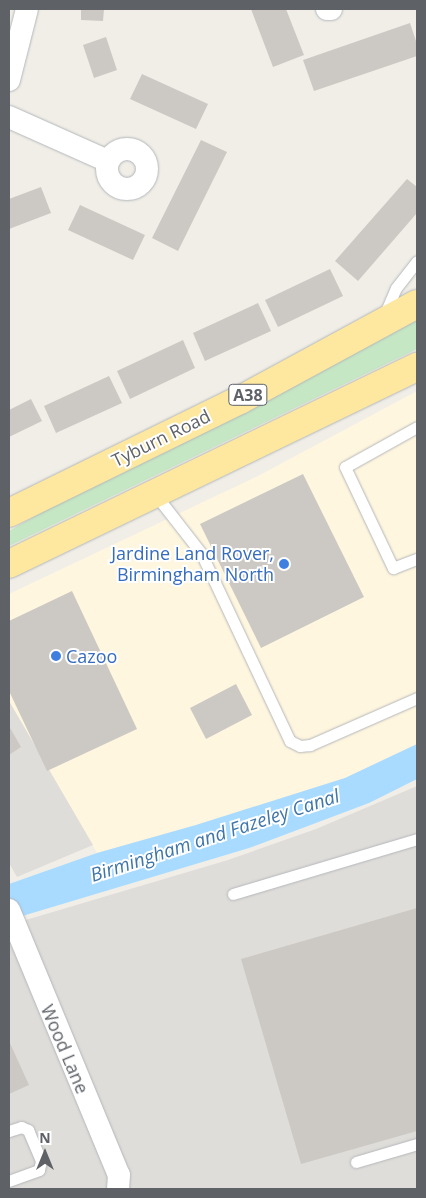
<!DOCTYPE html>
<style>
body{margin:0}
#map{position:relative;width:426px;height:1198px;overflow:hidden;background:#f0eee7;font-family:"Open Sans",sans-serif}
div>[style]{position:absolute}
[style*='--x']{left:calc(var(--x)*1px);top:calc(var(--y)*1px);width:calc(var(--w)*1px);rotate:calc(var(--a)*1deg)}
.commercial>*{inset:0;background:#fef6de}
.industrial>*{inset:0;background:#dfddd9}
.green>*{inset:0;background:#c5e7c4}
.water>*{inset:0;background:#a8dbff}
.building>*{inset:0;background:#ccc9c4}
.roads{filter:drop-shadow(0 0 1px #b4b7bb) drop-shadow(0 0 1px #b4b7bb)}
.service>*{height:11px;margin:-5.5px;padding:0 5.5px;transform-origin:5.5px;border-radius:5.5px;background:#fff}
.minor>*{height:22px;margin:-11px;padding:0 11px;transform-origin:11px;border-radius:11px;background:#fff}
.minor>.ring{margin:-11px;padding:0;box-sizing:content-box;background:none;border:22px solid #fff;border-radius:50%}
.trunk>*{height:28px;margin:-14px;padding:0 14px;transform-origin:14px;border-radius:14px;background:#fee89f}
.dots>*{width:14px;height:14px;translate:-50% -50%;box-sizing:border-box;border:2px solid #fff;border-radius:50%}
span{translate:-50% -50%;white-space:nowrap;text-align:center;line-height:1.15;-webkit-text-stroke:4px #fff;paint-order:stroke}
.shield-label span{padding:1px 4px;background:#fff;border:1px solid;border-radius:4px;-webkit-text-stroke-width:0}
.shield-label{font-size:16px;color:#5e6267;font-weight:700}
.street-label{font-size:18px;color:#5e6267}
.shop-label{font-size:18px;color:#366cbe}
.right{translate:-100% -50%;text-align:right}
.left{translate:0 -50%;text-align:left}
.water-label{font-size:19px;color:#4176a9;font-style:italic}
.frame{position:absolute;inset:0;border:10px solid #5e6267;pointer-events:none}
.north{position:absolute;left:20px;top:1128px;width:50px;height:50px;-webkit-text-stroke:4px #fff;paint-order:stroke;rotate:0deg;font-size:14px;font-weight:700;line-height:20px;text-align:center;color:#5e6267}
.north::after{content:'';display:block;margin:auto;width:18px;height:22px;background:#5e6267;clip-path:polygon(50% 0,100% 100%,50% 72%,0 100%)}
</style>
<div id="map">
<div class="commercial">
<div style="clip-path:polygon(417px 391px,417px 744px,345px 778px,196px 825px,97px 853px,9px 701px,9px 594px,258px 476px)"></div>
</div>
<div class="industrial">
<div style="clip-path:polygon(9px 701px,93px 845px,17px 877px,9px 863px)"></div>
<div style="clip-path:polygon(417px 786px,417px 1189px,9px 1189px,9px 925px,228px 860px,316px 829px)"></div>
</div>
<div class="green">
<div style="clip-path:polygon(417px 319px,417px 349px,9px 546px,9px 531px,106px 476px)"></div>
</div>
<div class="water">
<div style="clip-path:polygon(417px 744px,417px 779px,369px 803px,249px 848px,9px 920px,9px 884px,97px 853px,196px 825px,345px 778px)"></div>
</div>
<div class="building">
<div style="clip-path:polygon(81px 9px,104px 9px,103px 21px,81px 20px)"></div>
<div style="clip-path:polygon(251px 9px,286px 9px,304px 55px,273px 67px)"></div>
<div style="clip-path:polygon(410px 23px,417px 44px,417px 56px,314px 91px,303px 60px)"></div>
<div style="clip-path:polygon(106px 37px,117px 70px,94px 78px,83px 45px)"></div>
<div style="clip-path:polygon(142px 74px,208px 104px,196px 129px,130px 99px)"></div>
<div style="clip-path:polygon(201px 140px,227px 152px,178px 251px,152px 238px)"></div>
<div style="clip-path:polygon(407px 179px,417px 187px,417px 213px,358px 281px,335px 261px)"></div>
<div style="clip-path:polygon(41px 187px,51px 213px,9px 229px,9px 199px)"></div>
<div style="clip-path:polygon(80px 205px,145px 235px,133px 260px,68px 230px)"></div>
<div style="clip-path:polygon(330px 269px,343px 296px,278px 327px,265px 300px)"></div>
<div style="clip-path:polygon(258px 303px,271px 331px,205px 361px,193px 333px)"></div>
<div style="clip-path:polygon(183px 340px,195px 368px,130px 399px,117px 371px)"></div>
<div style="clip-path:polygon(109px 376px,122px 403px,56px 433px,44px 406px)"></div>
<div style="clip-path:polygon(31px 399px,42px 421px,9px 437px,9px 410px)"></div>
<div style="clip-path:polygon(303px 474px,364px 597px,261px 648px,200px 524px)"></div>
<div style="clip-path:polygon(72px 591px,137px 729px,47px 771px,9px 691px,9px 621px)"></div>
<div style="clip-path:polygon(236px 684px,252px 715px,206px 739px,190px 708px)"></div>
<div style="clip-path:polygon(9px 726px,21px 747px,9px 755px)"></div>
<div style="clip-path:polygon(417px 908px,417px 1131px,301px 1164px,241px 959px)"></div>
<div style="clip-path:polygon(9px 1041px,29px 1085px,9px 1094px)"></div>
</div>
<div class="roads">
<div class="service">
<div style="--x:384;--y:316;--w:30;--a:-67"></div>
<div style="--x:396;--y:288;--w:34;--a:-52"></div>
<div style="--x:417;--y:427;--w:82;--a:150.9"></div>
<div style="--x:345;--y:467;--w:112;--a:64.6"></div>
<div style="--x:393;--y:568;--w:26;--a:-21"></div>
<div style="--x:155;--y:494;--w:75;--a:52.1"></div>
<div style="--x:201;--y:553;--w:208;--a:64.7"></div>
<div style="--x:290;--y:741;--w:11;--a:27"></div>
<div style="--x:300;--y:746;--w:10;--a:-6"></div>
<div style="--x:310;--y:745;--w:117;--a:-23.7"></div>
<div style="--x:233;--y:894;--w:192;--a:-16.6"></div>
<div style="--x:9;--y:1131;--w:13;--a:-18"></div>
<div style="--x:21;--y:1127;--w:8;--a:23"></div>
<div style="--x:28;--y:1130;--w:34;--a:67"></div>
<div style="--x:41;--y:1161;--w:9;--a:103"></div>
<div style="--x:39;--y:1170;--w:32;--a:160"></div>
<div style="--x:356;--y:1162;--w:64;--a:-16.4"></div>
</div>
<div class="minor">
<div style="--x:327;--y:9;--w:4;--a:0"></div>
<div style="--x:9;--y:80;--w:73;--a:-75.8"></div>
<div style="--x:9;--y:117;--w:108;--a:24"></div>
<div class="ring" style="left:107px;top:149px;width:18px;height:18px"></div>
<div style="--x:9;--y:910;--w:287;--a:67.5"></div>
<div style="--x:119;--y:1175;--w:14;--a:94"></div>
</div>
<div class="trunk">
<div style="--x:9;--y:513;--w:257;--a:-26.1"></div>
<div style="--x:240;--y:400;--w:201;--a:-28.5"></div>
<div style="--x:9;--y:564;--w:453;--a:-25.8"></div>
</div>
</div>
<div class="dots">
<div style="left:284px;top:564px;background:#3f7fe0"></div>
<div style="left:56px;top:656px;background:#3f7fe0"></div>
</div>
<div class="shield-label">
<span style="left:248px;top:395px">A38</span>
</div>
<div class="street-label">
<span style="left:161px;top:438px;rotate:-26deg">Tyburn Road</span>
<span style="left:65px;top:1049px;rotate:67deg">Wood Lane</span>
</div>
<div class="shop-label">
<span class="right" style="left:274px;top:564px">Jardine Land Rover,<br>Birmingham North</span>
<span class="left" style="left:66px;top:656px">Cazoo</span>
</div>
<div class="water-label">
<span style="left:215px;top:836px;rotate:-18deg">Birmingham and Fazeley Canal</span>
</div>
<div class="frame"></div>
<div class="north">N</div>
</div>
